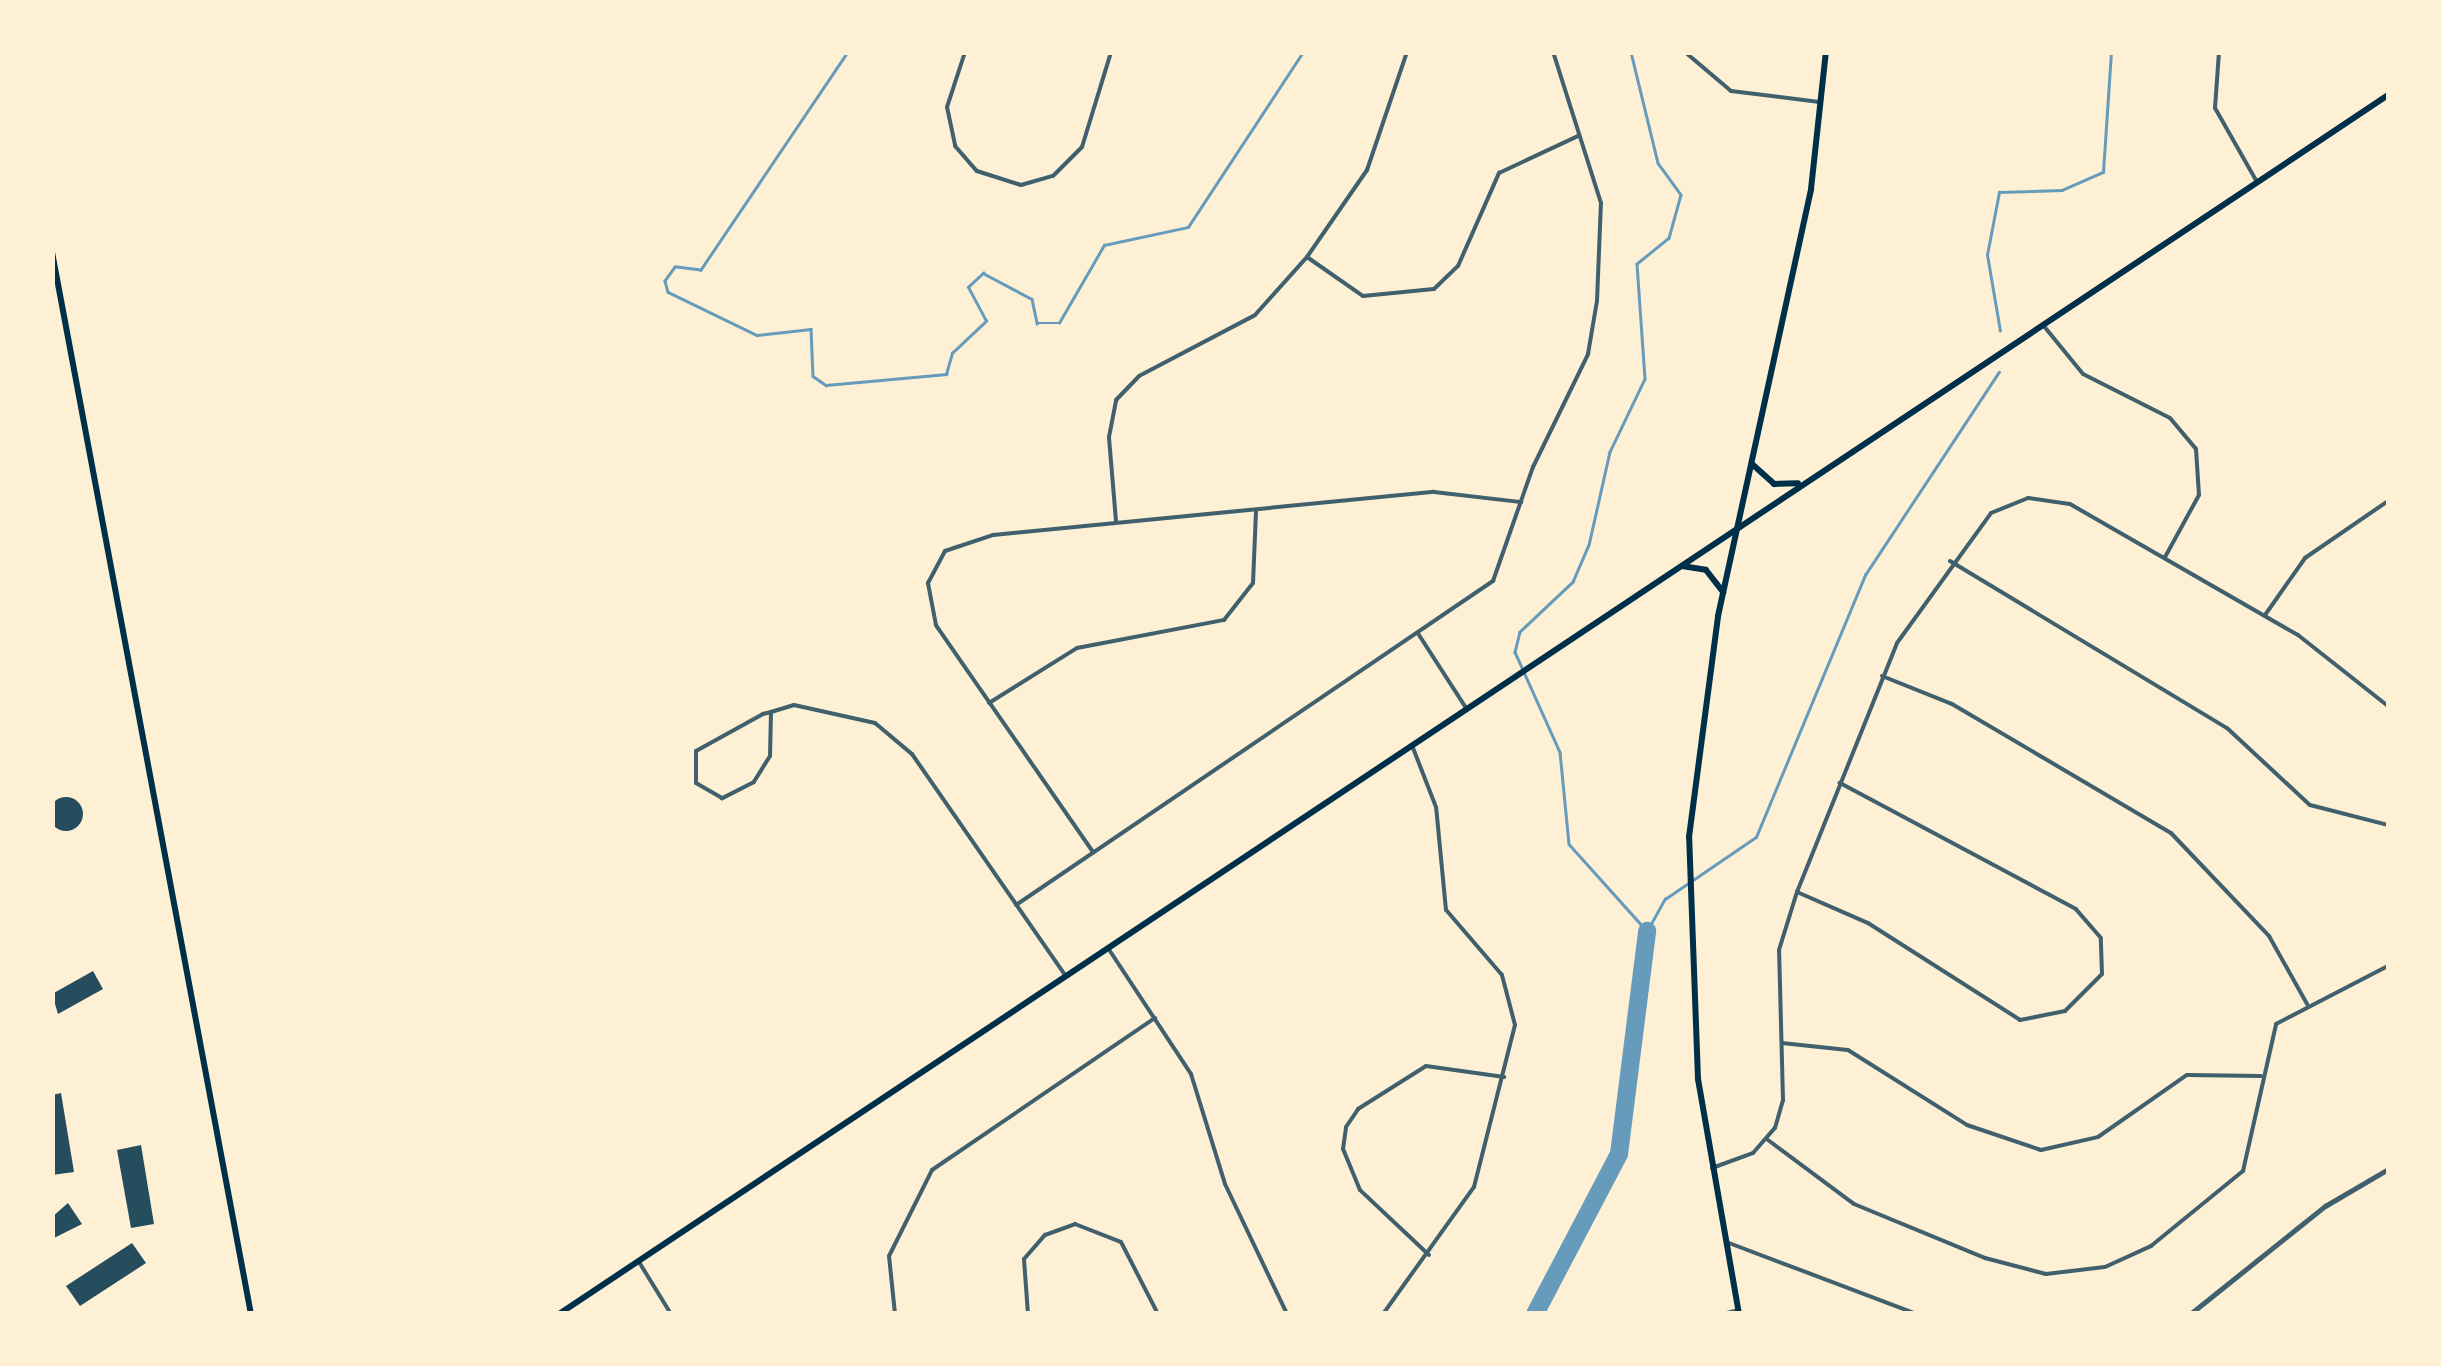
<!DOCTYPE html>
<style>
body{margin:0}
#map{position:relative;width:2441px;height:1366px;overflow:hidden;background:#fdf0d5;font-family:Montserrat,sans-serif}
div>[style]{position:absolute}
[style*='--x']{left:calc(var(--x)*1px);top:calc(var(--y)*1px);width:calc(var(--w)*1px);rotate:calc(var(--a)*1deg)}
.stream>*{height:2.5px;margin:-1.25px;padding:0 1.25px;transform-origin:1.25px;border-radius:1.25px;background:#669bbc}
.river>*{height:18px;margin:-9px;padding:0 9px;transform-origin:9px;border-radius:9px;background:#669bbc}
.building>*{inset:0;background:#264d5e}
.round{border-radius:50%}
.minor>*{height:4px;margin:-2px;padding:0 2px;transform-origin:2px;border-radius:2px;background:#3f606c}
.tertiary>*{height:5px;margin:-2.5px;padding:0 2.5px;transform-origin:2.5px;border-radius:2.5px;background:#3f606c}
.secondary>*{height:6px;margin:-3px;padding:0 3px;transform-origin:3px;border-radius:3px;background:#003049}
.primary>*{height:6px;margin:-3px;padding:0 3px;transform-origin:3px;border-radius:3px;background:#003049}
span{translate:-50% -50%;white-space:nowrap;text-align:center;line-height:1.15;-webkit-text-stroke:10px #fdf0d5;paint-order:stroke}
.frame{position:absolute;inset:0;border:55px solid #fdf0d5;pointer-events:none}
</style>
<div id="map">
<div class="stream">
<div style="--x:848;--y:52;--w:263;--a:124"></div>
<div style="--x:701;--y:270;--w:26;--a:-173"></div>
<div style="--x:675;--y:267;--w:17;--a:126"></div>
<div style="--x:665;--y:281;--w:11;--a:75"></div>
<div style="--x:668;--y:292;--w:99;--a:25.8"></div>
<div style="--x:757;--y:335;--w:54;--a:-6.3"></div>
<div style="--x:811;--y:329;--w:47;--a:87.6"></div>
<div style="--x:813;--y:376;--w:16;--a:35"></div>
<div style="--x:826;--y:385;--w:121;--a:-5.2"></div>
<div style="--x:946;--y:374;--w:22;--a:-74"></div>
<div style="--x:952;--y:353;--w:47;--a:-43.3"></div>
<div style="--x:986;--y:321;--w:38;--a:-118"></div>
<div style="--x:968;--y:287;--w:21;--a:-43"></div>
<div style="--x:983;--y:273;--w:55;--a:28"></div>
<div style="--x:1032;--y:299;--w:25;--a:78"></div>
<div style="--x:1037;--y:323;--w:22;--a:0"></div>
<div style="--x:1059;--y:323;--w:90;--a:-60"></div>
<div style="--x:1104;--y:245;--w:86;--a:-12.1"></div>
<div style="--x:1188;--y:227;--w:209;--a:-56.7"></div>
<div style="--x:1631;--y:52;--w:114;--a:76.3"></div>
<div style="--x:1658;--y:163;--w:39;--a:54"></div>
<div style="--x:1681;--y:195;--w:45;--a:105.6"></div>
<div style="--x:1669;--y:238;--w:41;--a:140.9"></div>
<div style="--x:1637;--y:264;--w:115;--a:86"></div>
<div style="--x:1645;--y:379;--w:81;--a:115.6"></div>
<div style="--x:1610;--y:452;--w:95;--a:102.7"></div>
<div style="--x:1589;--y:545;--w:40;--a:113.4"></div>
<div style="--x:1573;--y:582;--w:73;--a:136.7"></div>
<div style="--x:1520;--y:632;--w:21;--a:104"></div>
<div style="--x:1515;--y:652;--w:110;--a:65.8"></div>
<div style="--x:1560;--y:752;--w:92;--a:84.4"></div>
<div style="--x:1569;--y:844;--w:117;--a:48.1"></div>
<div style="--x:1647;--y:931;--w:37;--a:-61"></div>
<div style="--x:1665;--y:899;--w:110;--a:-34.3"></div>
<div style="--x:1756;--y:837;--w:284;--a:-67.4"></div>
<div style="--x:1865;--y:575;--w:243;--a:-56.6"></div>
<div style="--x:2000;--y:331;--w:77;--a:-99.7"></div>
<div style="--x:1987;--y:255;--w:64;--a:-79.2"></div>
<div style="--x:1999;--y:192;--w:63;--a:-1.8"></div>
<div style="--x:2062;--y:190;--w:45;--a:-23.7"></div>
<div style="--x:2103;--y:172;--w:120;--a:-86.2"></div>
</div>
<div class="river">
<div style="--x:1535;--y:1314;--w:181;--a:-62.3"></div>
<div style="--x:1619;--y:1154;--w:225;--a:-82.8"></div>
</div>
<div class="building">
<div class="round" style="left:49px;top:797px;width:34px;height:34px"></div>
<div style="clip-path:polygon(93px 971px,103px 989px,58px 1014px,52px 994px)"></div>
<div style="clip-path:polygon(61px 1093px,74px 1172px,52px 1175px,52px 1095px)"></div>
<div style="clip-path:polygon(141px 1145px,154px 1224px,131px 1228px,117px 1150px)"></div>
<div style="clip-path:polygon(68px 1203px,82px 1224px,52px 1239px,52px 1217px)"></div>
<div style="clip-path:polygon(132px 1243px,146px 1263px,80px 1306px,66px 1286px)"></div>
</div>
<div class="minor">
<div style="--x:965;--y:52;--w:58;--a:108.1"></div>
<div style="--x:947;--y:107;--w:40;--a:78"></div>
<div style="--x:955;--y:146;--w:33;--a:49"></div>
<div style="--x:977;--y:171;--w:46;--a:17.7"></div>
<div style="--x:1021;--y:185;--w:33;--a:-16"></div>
<div style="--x:1053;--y:176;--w:41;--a:-45"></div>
<div style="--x:1082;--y:147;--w:99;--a:-73"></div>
<div style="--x:1685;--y:52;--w:60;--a:40.3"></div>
<div style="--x:1731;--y:91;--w:89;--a:7.1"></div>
<div style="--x:2219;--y:52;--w:56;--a:94.1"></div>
<div style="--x:2215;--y:108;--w:85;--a:60.4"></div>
<div style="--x:1307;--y:257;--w:68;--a:34.9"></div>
<div style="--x:1363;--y:296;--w:71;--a:-5.6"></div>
<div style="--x:1434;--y:289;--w:33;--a:-44"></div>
<div style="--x:1458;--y:266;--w:102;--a:-66.2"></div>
<div style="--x:1499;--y:173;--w:87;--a:-25.1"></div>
<div style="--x:2043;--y:325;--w:63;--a:50.8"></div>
<div style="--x:2083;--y:374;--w:97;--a:26.8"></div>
<div style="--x:2170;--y:418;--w:40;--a:50"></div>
<div style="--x:2196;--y:449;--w:46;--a:86.3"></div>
<div style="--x:2199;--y:495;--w:71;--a:118.7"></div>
<div style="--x:1116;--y:521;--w:84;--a:-94.8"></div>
<div style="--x:1109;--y:437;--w:38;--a:-79"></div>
<div style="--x:1116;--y:400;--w:33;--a:-46"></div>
<div style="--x:1139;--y:376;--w:131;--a:-27.7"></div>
<div style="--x:1255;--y:315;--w:78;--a:-48.1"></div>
<div style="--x:1307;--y:257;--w:106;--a:-55.4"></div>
<div style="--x:1367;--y:170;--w:125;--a:-71.3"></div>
<div style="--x:1950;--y:561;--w:323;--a:31.1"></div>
<div style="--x:2227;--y:728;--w:113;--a:42.9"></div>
<div style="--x:2310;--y:805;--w:81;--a:14.4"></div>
<div style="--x:2265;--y:615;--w:70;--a:-54.9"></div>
<div style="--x:2305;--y:558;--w:101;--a:-34.5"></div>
<div style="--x:1419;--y:635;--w:87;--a:57.2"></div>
<div style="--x:1882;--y:676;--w:75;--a:21.8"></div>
<div style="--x:1952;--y:704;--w:254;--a:30.5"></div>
<div style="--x:2171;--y:833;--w:142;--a:46.4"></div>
<div style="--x:2269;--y:936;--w:78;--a:60.8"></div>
<div style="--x:989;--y:703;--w:104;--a:-32"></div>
<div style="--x:1077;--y:648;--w:150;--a:-10.8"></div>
<div style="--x:1224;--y:620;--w:47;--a:-51.9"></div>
<div style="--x:1253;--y:583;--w:73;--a:-87.6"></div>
<div style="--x:771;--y:712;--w:44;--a:91.3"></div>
<div style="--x:770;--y:756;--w:31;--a:122"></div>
<div style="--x:754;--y:782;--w:36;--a:153"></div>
<div style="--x:722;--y:798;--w:30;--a:-150"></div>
<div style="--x:696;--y:783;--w:32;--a:-90"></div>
<div style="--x:696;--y:751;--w:77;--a:-28.9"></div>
<div style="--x:763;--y:714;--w:8;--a:-14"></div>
<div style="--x:771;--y:712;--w:24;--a:-17"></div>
<div style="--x:794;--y:705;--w:83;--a:12.5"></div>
<div style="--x:875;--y:723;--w:48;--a:40"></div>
<div style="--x:912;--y:754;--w:269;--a:55.3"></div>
<div style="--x:1093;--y:852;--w:276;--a:-124.7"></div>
<div style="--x:936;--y:625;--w:43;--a:-100.8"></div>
<div style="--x:928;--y:583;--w:36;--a:-62"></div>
<div style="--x:945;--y:551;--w:51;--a:-18.4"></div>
<div style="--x:993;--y:535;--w:443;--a:-5.6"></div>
<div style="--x:1434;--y:492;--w:88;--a:6.6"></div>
<div style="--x:1797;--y:892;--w:77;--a:23.6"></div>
<div style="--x:1868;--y:923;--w:180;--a:32.5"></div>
<div style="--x:2020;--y:1020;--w:46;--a:-11.3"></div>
<div style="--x:2065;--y:1011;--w:52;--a:-45"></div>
<div style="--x:2102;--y:974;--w:36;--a:-92"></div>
<div style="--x:2101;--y:938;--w:38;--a:-131"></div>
<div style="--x:2076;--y:909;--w:268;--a:-151.9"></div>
<div style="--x:1016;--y:905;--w:577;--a:-34.19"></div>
<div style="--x:1493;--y:581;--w:121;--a:-70.7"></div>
<div style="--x:1533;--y:467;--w:126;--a:-64"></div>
<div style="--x:1588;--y:354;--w:54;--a:-80.4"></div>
<div style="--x:1597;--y:301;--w:98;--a:-87.7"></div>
<div style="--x:1601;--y:203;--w:158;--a:-107.6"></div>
<div style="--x:1108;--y:948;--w:151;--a:56.6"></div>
<div style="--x:1191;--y:1074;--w:115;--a:72.8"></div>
<div style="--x:1225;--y:1184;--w:144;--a:64.5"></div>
<div style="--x:1782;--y:1043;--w:66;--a:6.1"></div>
<div style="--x:1848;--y:1050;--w:141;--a:32.2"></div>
<div style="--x:1967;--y:1125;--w:78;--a:18.7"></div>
<div style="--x:2041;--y:1150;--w:58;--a:-12.8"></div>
<div style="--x:2098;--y:1137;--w:108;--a:-34.9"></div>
<div style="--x:2187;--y:1075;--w:74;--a:0.8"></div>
<div style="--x:1768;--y:1140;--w:107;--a:36.7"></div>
<div style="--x:1854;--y:1204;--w:142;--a:22.4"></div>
<div style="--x:1985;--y:1258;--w:63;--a:14.7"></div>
<div style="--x:2046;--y:1274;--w:59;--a:-6.8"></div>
<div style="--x:2105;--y:1267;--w:51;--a:-24.5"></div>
<div style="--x:2151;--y:1246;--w:119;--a:-39.2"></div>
<div style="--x:2243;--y:1171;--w:151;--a:-77.3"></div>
<div style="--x:2276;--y:1024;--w:126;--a:-27.4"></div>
<div style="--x:1712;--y:1168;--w:44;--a:-20.1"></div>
<div style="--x:1753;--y:1153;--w:33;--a:-49"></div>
<div style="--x:1775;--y:1128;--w:29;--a:-74"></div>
<div style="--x:1783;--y:1100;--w:150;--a:-91.5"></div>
<div style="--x:1779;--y:950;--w:61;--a:-72.8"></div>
<div style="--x:1797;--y:892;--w:268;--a:-68.1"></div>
<div style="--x:1897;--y:643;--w:160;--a:-54.1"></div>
<div style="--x:1991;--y:513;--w:40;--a:-22"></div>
<div style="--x:2028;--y:498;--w:42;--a:8.1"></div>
<div style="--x:2070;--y:504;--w:263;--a:29.9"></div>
<div style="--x:2298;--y:635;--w:115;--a:38.3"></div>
<div style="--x:1729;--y:1243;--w:201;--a:20.7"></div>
<div style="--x:1429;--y:1255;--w:95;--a:-136.7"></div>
<div style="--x:1360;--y:1190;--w:44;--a:-112.5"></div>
<div style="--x:1343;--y:1149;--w:22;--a:-82"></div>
<div style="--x:1346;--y:1127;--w:22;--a:-56"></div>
<div style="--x:1358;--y:1109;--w:80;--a:-32.3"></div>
<div style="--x:1426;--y:1066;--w:79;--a:8"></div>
<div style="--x:639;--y:1262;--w:61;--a:58.4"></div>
<div style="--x:895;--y:1314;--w:58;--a:-95.9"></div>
<div style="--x:889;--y:1256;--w:96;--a:-63.4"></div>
<div style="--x:932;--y:1170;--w:270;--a:-34.3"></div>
<div style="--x:1028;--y:1314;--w:55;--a:-94.2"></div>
<div style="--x:1024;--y:1259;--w:32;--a:-49"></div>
<div style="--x:1045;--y:1235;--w:32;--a:-20"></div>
<div style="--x:1075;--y:1224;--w:49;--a:21.4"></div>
<div style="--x:1121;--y:1242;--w:81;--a:62.8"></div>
<div style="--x:1383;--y:1314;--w:156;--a:-54.4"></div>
<div style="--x:1474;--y:1187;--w:167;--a:-75.8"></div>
<div style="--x:1515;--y:1025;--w:52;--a:-104.6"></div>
<div style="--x:1502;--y:975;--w:86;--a:-130.7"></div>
<div style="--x:1446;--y:910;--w:103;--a:-95.5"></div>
<div style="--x:1436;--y:807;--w:63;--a:-111.3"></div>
<div style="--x:1723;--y:1314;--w:16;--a:-15"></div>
</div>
<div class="tertiary">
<div style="--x:2190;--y:1314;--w:173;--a:-38.7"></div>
<div style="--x:2325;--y:1206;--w:73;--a:-30.4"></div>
</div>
<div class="secondary">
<div style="--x:1752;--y:464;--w:30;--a:42"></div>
<div style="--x:1774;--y:484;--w:24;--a:-2"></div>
<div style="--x:1682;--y:566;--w:24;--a:9"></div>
<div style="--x:1706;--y:570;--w:28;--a:52"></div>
<div style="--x:559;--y:1314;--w:2198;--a:-33.68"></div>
<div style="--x:1739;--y:1314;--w:239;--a:-99.9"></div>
<div style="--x:1698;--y:1079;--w:242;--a:-92.1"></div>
<div style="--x:1689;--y:837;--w:223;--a:-82.5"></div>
<div style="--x:1718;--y:616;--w:437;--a:-77.7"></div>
<div style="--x:1811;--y:189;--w:138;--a:-83.8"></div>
</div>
<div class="primary">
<div style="--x:52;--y:252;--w:1080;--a:79.39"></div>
</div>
<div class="frame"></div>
</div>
